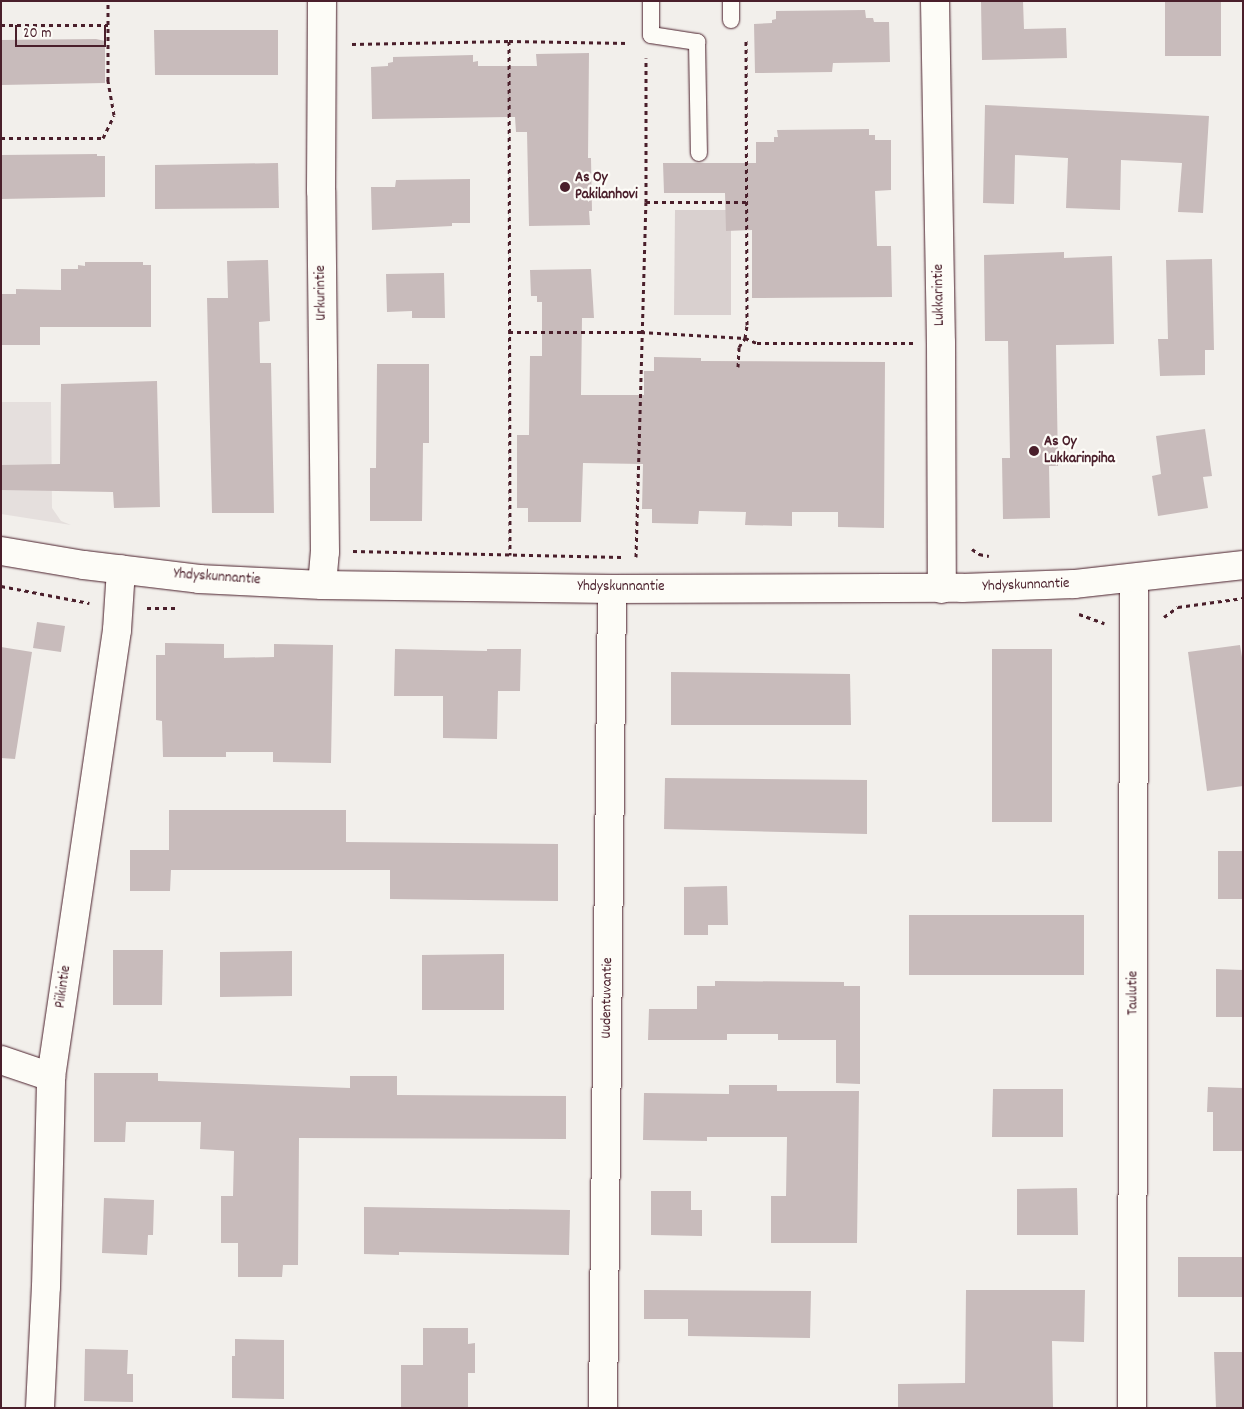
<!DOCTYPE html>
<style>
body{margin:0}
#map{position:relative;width:1244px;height:1409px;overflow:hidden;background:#f2efeb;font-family:Dekko,sans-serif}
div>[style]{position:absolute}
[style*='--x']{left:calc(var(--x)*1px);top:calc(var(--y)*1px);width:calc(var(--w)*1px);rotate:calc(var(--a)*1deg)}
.built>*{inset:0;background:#e5dfdd}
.green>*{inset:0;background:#d9d0cf}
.building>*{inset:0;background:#c8bbbb}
.path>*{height:3px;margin-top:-1.5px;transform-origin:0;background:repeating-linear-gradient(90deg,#4a1f2b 0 4px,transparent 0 8px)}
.roads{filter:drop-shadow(0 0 1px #4a1f2b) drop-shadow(0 0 1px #4a1f2b)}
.lane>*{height:16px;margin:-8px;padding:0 8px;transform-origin:8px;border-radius:8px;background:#fdfcf7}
.street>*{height:28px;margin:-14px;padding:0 14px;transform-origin:14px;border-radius:14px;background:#fdfcf7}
.secondary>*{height:28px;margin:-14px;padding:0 14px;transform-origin:14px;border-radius:14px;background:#fdfcf7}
.dots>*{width:14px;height:14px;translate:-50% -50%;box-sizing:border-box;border:2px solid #fdfcf7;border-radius:50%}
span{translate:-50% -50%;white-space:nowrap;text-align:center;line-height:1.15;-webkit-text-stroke:4.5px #fdfcf7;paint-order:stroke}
.poi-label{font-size:15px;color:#4a1f2b;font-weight:700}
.left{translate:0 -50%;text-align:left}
.street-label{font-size:15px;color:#4a1f2b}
.frame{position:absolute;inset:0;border:2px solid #4a1f2b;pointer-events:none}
.scale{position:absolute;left:15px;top:25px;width:91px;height:22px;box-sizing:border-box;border:2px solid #4a1f2b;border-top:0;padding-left:6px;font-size:15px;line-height:18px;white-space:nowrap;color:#4a1f2b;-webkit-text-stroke:4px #fdfcf7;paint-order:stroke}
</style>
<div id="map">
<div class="built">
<div style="clip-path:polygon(1px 402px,51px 402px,52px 508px,61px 521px,71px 525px,1px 514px)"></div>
</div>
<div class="green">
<div style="clip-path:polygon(675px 210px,731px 210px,731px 315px,674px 315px)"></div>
</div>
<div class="building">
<div style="clip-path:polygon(981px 1px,1023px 1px,1024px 29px,1066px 28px,1067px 58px,982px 60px)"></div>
<div style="clip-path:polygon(1165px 1px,1221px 1px,1221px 56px,1165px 56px)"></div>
<div style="clip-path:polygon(865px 10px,866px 18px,873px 18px,874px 22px,889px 22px,890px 62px,833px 63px,832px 72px,755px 73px,754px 24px,772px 23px,772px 20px,776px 19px,776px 11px)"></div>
<div style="clip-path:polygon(154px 30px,278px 30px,278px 75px,155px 75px)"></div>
<div style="clip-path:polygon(96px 39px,105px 41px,105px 83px,1px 85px,1px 40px)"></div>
<div style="clip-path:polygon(589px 53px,588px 158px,591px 158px,592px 211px,589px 211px,590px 225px,529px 226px,527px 132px,516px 132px,515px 117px,372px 119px,371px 67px,388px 66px,388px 63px,393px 62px,393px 57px,473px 55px,473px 62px,478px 61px,478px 66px,537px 66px,536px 54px)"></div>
<div style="clip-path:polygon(985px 105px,1209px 116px,1203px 213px,1178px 212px,1182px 163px,1121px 160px,1120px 210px,1066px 208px,1068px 158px,1015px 155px,1014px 204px,983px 203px)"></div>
<div style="clip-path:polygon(869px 129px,869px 135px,875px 135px,875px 140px,891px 140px,891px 190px,875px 191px,877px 246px,891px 246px,892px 297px,752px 298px,752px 230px,726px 231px,725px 193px,664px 193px,663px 163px,756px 163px,756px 142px,774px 142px,774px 137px,778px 137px,777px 130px)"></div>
<div style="clip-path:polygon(97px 154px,97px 156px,105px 156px,105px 197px,1px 199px,1px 155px)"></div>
<div style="clip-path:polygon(278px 163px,279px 208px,155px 209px,155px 165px)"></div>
<div style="clip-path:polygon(470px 179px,470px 223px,452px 223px,452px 226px,372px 230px,371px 187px,395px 187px,396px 180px)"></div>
<div style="clip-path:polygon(1064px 252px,1064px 258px,1112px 256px,1114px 344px,1056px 345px,1058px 466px,1049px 466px,1050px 518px,1003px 519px,1002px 458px,1010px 458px,1008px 341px,985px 341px,984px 255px)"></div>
<div style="clip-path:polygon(1212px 259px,1214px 350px,1205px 350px,1205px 375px,1160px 376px,1158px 339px,1168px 339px,1166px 260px)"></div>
<div style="clip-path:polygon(268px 260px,270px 321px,259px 322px,260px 363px,271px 363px,274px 513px,212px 513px,207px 298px,228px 298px,227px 261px)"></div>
<div style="clip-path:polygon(85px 262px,143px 262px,143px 265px,151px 265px,151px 327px,40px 327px,40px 345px,1px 345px,1px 294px,16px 294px,16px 289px,61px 290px,61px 269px,78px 269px,78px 265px,85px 266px)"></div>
<div style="clip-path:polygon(591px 269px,594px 318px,582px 318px,581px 395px,644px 395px,644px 371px,654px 371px,654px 357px,701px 358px,701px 361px,885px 362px,884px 528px,838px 527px,838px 512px,792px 512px,792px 526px,745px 525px,746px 512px,699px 511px,698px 524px,652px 523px,652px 509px,642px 509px,643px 464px,583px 463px,581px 522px,528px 522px,528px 508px,517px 508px,517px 435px,529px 435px,530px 356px,542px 356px,542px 302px,537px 302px,537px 296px,531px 296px,530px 270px)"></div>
<div style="clip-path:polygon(444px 273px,445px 318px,412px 318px,412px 311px,387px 312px,386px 274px)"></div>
<div style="clip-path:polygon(377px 364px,429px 364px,429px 443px,423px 443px,422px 521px,370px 521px,370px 468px,376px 468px)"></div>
<div style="clip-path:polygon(157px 381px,160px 507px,114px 508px,113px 492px,1px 490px,1px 465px,60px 464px,61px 384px)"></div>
<div style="clip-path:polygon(1205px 429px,1212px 476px,1203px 477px,1208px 508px,1158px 516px,1152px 476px,1161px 474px,1156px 436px)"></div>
<div style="clip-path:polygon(37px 622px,65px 626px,61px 652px,33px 648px)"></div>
<div style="clip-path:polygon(165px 643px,224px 644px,224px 658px,274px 657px,274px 644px,333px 645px,331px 763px,273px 762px,273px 752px,226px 752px,226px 757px,163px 757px,162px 721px,156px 720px,156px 655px,165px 655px)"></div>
<div style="clip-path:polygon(1240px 645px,1243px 663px,1243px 786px,1207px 791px,1188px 652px)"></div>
<div style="clip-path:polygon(1px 647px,32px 652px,15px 759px,1px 758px)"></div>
<div style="clip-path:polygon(395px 649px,487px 651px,487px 649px,521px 649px,520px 691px,498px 691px,497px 739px,443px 738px,443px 696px,394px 696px)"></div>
<div style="clip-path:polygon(992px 649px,1052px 649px,1052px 822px,992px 822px)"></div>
<div style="clip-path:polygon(671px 672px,850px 674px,851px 725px,671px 725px)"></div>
<div style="clip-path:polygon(665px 778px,867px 780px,867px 834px,664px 829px)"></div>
<div style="clip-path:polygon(169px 810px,346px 810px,346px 842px,558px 844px,558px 901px,390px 899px,390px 870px,171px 870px,170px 891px,130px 891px,130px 850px,169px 850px)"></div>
<div style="clip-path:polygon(1218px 851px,1243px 851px,1243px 899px,1218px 899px)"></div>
<div style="clip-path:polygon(727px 886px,728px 925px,708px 925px,708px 935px,684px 935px,684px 887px)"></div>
<div style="clip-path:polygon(909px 915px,1084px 915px,1084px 975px,909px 975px)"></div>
<div style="clip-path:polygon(113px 950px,163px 950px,162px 1005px,113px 1005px)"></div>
<div style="clip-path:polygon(292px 951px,292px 996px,220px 997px,220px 952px)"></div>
<div style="clip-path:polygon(504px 954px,504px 1010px,422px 1010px,422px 955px)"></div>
<div style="clip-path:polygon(1216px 969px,1243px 970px,1243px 1017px,1216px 1017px)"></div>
<div style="clip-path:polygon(715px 981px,844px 982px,844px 986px,860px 986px,860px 1084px,836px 1083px,836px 1040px,778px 1040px,778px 1034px,727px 1034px,727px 1040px,648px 1040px,649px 1009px,697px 1009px,697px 986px,715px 986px)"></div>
<div style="clip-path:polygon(94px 1073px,158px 1073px,158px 1081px,350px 1088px,350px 1076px,397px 1076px,397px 1095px,566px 1096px,566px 1139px,299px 1138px,298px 1265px,283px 1265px,282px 1277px,238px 1277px,238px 1243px,221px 1243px,221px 1196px,233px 1196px,234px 1151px,200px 1149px,201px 1122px,126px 1122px,125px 1142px,94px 1142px)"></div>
<div style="clip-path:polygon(729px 1085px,777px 1085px,777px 1091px,859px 1091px,857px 1243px,771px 1243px,771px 1196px,786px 1196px,787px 1137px,707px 1137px,707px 1141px,643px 1140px,644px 1093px,729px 1094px)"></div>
<div style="clip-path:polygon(1208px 1087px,1243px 1088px,1243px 1151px,1213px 1151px,1213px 1112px,1207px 1112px)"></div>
<div style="clip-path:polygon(993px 1089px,1063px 1089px,1063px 1137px,992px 1137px)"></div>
<div style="clip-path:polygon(1077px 1188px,1078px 1235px,1017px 1235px,1017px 1189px)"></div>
<div style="clip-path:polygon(651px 1191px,691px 1191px,691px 1210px,702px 1210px,702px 1236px,651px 1235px)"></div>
<div style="clip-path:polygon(104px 1198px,154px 1200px,153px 1235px,148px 1235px,147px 1255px,102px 1253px)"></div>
<div style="clip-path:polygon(364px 1207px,570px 1210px,569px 1255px,399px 1252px,399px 1255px,364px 1254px)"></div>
<div style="clip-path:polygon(1178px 1257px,1243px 1257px,1243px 1297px,1178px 1297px)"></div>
<div style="clip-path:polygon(644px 1290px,811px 1291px,810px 1338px,688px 1336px,688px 1319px,644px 1319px)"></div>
<div style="clip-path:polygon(966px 1290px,1085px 1290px,1084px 1342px,1052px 1341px,1053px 1408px,898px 1408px,898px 1384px,965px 1383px)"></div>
<div style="clip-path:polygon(423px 1328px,468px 1328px,468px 1344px,475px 1343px,475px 1373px,468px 1373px,468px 1408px,401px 1408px,401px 1365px,423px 1365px)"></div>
<div style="clip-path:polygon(235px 1339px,284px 1340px,284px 1399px,232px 1398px,232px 1356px,235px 1356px)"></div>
<div style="clip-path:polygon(85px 1349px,128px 1350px,127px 1374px,133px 1374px,133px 1402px,84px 1401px)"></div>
<div style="clip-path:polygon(1214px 1352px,1243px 1352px,1243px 1408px,1216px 1408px)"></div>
</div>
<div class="path">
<div style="--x:1;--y:25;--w:107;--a:0"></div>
<div style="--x:509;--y:41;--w:514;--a:89.89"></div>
<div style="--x:352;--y:44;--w:157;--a:-1.1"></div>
<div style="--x:509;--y:41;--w:119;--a:1"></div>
<div style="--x:1;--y:138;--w:102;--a:0"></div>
<div style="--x:103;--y:138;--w:25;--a:-64"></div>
<div style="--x:114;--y:115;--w:36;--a:-100"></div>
<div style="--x:108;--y:80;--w:79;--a:-90"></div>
<div style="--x:646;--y:202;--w:100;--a:0"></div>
<div style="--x:509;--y:332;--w:132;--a:0"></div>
<div style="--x:641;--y:332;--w:104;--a:3.3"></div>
<div style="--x:745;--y:338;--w:13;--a:23"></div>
<div style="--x:757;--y:343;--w:156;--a:0"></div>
<div style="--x:738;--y:367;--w:20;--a:-87"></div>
<div style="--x:739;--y:347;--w:11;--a:-56"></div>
<div style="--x:745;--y:338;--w:13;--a:-81"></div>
<div style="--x:747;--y:325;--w:286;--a:-90.2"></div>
<div style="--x:972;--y:549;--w:9;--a:36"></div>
<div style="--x:979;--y:554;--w:10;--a:11"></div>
<div style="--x:353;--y:551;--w:269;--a:1.3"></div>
<div style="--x:636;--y:557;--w:355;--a:-88.4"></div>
<div style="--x:646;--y:202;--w:144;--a:-90"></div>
<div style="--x:1;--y:586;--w:90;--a:10.9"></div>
<div style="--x:147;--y:608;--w:32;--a:0"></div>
<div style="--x:1079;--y:614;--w:27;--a:20"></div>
<div style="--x:1164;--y:617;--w:17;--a:-36"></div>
<div style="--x:1178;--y:607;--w:66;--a:-7.9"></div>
</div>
<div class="roads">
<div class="lane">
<div style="--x:651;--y:1;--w:34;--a:90"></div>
<div style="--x:651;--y:35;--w:47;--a:8.7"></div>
<div style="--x:697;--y:42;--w:111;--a:89"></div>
<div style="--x:731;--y:1;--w:19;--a:90"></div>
</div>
<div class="street">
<div style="--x:935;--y:1;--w:342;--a:89"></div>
<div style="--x:941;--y:343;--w:246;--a:89.8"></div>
<div style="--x:322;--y:585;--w:33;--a:-85"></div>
<div style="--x:325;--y:552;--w:361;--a:-90.6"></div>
<div style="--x:321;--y:191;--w:190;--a:-89.7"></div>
<div style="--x:1;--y:1060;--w:53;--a:18.8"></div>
<div style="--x:40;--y:1408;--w:121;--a:-87.2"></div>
<div style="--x:46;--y:1287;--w:210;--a:-88.6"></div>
<div style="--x:51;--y:1077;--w:452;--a:-81.6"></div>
<div style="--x:117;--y:630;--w:61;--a:-86.2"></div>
<div style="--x:603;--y:1408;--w:819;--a:-89.37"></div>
<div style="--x:1132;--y:1408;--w:830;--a:-89.86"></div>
</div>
<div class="secondary">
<div style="--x:1;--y:551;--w:84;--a:9.6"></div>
<div style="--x:84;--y:565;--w:116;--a:6.9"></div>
<div style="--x:199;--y:579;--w:123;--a:2.8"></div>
<div style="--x:322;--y:585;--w:290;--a:0.8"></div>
<div style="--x:612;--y:589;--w:350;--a:-0.2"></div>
<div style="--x:962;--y:588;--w:112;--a:-2"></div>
<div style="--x:1074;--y:584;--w:170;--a:-6.4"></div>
</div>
</div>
<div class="dots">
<div style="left:565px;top:187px;background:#4a1f2b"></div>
<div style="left:1034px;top:451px;background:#4a1f2b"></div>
</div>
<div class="poi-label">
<span class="left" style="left:575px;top:187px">As Oy<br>Pakilanhovi</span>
<span class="left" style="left:1044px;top:451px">As Oy<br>Lukkarinpiha</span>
</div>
<div class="street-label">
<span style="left:322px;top:293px;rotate:-91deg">Urkurintie</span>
<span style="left:940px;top:295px;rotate:-91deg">Lukkarintie</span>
<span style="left:217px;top:578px;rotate:4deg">Yhdyskunnantie</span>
<span style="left:1026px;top:586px;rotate:-2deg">Yhdyskunnantie</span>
<span style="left:621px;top:588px">Yhdyskunnantie</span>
<span style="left:64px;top:987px;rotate:-82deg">Piikintie</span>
<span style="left:1134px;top:993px;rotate:-90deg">Taulutie</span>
<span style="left:608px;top:998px;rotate:-89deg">Uudentuvantie</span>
</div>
<div class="frame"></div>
<div class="scale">20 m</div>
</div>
